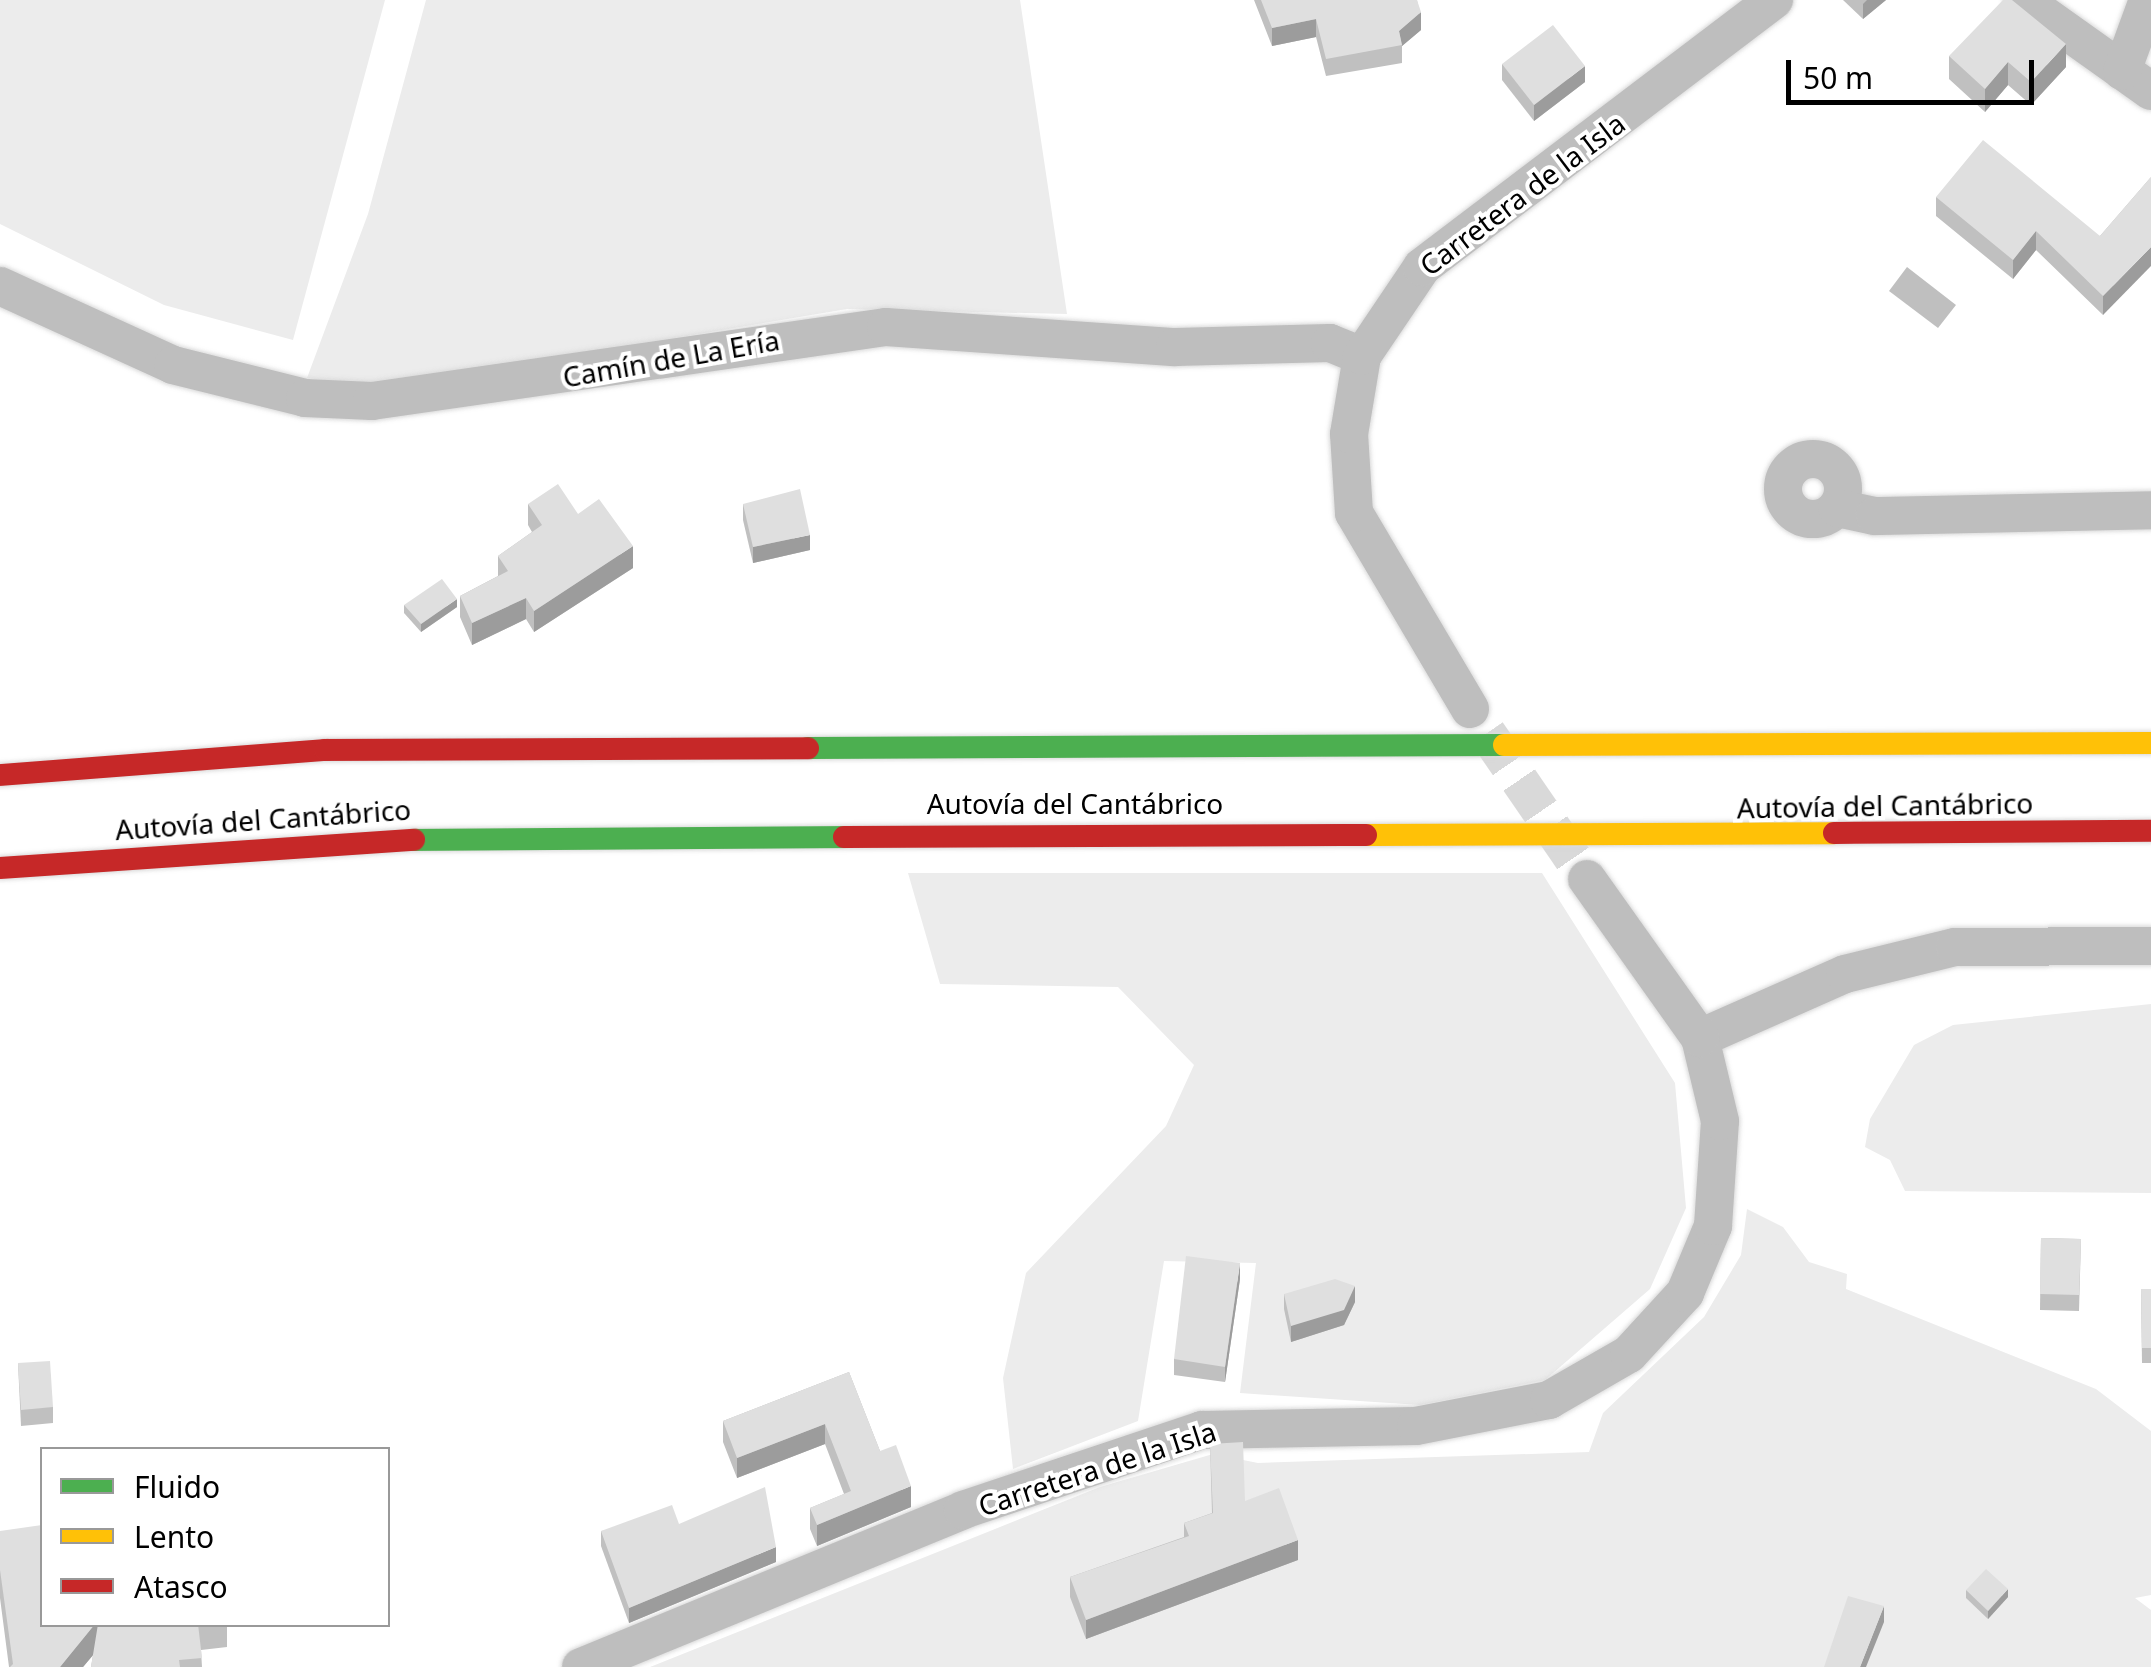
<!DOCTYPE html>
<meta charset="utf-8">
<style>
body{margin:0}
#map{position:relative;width:2151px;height:1667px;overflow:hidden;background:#fff;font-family:"Noto Sans",sans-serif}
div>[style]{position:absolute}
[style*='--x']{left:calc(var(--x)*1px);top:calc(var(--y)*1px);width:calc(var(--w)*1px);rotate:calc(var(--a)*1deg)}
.green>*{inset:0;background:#ececec}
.water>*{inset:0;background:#bfbfbf}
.street-tunnel>*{height:38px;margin-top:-19px;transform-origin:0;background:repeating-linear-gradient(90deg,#d9d9d9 0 38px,transparent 0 57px)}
.roads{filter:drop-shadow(0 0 2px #dbdbdb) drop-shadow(0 0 2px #dbdbdb)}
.street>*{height:38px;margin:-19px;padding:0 19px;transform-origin:19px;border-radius:19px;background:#bebebe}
.street>.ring{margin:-19px;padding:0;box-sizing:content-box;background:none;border:38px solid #bebebe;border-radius:50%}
.fast>*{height:22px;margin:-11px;padding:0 11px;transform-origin:11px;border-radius:11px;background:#4caf50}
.slow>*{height:22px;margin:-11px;padding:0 11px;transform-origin:11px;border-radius:11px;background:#ffc107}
.jam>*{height:22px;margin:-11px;padding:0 11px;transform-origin:11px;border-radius:11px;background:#c62828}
.wall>*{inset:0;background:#c0c0c0}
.shaded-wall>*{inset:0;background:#9c9c9c}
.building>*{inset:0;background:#dfdfdf}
span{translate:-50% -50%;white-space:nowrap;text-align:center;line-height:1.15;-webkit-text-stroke:8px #fff;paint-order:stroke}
.street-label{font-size:28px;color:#000}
.legend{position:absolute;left:40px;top:1447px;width:350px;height:180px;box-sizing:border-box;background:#fff;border:2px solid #999;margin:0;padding:12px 18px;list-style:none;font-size:30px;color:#000}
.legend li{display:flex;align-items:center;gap:20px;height:50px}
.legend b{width:50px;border:2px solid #999}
.scale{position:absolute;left:1786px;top:60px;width:248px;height:45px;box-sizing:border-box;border:5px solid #000;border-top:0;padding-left:12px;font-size:30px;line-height:35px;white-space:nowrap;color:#000;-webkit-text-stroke:8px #fff;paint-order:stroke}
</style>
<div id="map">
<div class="green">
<div style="clip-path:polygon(0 0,385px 0,293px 340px,164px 305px,0 224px)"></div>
<div style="clip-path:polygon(426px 0,1020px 0,1067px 314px,847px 309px,384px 387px,307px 378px,368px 214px)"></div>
<div style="clip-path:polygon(908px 873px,1542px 873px,1675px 1083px,1686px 1208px,1650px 1289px,1545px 1380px,1420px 1405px,1240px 1393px,1256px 1263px,1164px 1261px,1138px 1421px,1013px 1469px,1003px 1378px,1026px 1273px,1166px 1126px,1194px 1065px,1118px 987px,940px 984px)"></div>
<div style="clip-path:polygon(2151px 1004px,2151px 1193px,1905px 1191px,1890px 1160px,1865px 1147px,1870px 1119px,1914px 1045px,1953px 1025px)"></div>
<div style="clip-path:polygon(1747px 1209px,1783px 1227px,1809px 1262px,1847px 1274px,1846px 1289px,2096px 1389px,2151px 1431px,2151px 1595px,2135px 1598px,2151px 1610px,2151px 1667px,650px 1667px,1100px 1487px,1213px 1454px,1258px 1463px,1589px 1452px,1603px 1413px,1704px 1317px,1741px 1255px)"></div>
</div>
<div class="water">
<div style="clip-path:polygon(1907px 267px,1956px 305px,1938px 328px,1889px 291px)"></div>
</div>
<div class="street-tunnel">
<div style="--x:1487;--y:733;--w:177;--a:55.6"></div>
</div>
<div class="roads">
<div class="street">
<div style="--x:2023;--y:0;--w:157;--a:35.4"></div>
<div style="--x:2122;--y:71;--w:76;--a:-69.9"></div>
<div style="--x:0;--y:286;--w:190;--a:24.5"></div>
<div style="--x:173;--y:365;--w:136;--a:14"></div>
<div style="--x:305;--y:398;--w:67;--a:2.6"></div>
<div style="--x:372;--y:401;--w:519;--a:-8.19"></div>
<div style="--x:886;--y:327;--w:290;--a:4"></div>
<div style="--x:1175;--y:347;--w:155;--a:-1.5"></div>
<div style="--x:1330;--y:343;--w:35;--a:22"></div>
<div class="ring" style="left:1783px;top:459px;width:22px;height:22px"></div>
<div style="--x:1837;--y:508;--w:39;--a:12"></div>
<div style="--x:1875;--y:516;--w:276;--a:-1.2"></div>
<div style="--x:1470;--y:709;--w:228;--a:-120.6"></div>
<div style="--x:1354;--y:513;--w:79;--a:-93.6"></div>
<div style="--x:1349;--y:434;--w:79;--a:-80.5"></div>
<div style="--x:1362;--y:356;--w:107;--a:-56"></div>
<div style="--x:1422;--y:267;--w:442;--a:-37.2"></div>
<div style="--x:1700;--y:1038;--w:158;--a:-23.8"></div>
<div style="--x:1845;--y:974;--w:113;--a:-13.8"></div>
<div style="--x:1955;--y:947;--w:196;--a:-0.3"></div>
<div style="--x:581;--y:1667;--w:413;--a:-22.3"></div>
<div style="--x:963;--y:1510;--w:252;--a:-18.5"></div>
<div style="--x:1202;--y:1430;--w:214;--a:-1.1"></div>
<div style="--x:1416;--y:1426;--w:136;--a:-11.1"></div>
<div style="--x:1549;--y:1400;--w:92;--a:-29.9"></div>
<div style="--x:1629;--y:1354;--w:83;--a:-47.4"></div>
<div style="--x:1685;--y:1293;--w:73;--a:-67.3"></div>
<div style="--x:1713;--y:1226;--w:105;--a:-86.2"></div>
<div style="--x:1720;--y:1121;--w:85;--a:-103.5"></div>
<div style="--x:1700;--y:1038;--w:195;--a:-125.4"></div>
</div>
<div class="fast">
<div style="--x:808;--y:748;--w:696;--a:-0.25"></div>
<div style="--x:414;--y:840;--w:430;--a:-0.4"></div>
</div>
<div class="slow">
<div style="--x:1504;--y:745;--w:647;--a:-0.18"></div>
<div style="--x:1366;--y:835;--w:468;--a:-0.2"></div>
</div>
<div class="jam">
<div style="--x:0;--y:775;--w:326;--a:-4.4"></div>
<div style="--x:325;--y:750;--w:483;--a:-0.2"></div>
<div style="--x:1834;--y:833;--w:317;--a:-0.4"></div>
<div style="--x:844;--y:837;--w:522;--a:-0.22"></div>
<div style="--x:0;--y:868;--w:415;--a:-3.9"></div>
</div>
</div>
<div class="wall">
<div style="clip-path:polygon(1254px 0,1417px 0,1421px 30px,1402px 46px,1402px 63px,1326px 76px,1316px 37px,1272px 46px)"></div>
<div style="clip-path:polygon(1843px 0,1886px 0,1863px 19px)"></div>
<div style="clip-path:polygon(1949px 56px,2066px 67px,2031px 105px,2008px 85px,1985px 112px,1949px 79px)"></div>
<div style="clip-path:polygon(1502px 64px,1585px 82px,1534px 121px,1502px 80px)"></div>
<div style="clip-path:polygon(2151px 177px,2103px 315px,2036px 250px,2013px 279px,1936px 216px,1936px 197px,2100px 236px)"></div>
<div style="clip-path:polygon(528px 504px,578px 514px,633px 568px,534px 632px,526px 619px,472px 645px,460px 617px,460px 596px,498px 576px,498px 556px,532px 532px,528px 525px)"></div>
<div style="clip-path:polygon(743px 504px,810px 550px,753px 563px,743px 520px)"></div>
<div style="clip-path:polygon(404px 605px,457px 607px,421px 632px,404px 613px)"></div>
<div style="clip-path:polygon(2041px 1238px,2081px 1239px,2079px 1311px,2040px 1310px)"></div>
<div style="clip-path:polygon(1240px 1279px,1225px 1382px,1174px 1375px,1174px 1359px)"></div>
<div style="clip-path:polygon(2141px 1289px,2151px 1289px,2151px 1363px,2142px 1363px)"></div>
<div style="clip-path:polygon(1284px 1294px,1355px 1302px,1344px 1325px,1291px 1342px,1284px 1309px)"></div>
<div style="clip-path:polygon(18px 1363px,53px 1407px,53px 1423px,21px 1426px)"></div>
<div style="clip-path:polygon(849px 1372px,880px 1451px,911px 1507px,817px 1546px,810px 1529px,810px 1508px,844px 1494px,825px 1444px,737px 1478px,723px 1442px,723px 1421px)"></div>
<div style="clip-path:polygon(1210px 1444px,1245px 1501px,1298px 1560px,1086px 1639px,1070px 1597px,1070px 1577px,1184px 1537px,1184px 1523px,1212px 1513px)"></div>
<div style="clip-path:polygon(679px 1524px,776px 1562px,629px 1623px,601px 1546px,601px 1531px)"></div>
<div style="clip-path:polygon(0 1531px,42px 1624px,227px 1624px,227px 1647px,201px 1650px,202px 1667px,91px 1667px,93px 1655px,83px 1667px,9px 1667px,0 1598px)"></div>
<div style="clip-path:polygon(1966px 1590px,2008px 1597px,1988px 1619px,1966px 1598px)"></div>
</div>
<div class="shaded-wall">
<div style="clip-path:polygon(1867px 0,1886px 0,1863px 19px,1863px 4px)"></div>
<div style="clip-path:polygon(1421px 12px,1421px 30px,1402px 46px,1399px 31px)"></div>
<div style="clip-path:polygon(1316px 19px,1316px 37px,1272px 46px,1272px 28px)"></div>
<div style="clip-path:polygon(2066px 44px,2066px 67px,2031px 105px,2031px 82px)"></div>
<div style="clip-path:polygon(2008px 62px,2008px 85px,1985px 112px,1985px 89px)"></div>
<div style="clip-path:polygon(1585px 66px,1585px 82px,1534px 121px,1534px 105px)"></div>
<div style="clip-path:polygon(2036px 231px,2036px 250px,2013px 279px,2013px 260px)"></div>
<div style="clip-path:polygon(2151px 247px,2151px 266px,2103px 315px,2103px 296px)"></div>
<div style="clip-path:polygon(810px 535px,810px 550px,753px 563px,753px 547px)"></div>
<div style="clip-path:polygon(633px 546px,633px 568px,534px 632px,534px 611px)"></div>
<div style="clip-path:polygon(526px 598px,526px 619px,472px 645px,472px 623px)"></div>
<div style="clip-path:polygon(457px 599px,457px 607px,421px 632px,421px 624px)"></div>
<div style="clip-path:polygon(1240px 1263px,1240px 1279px,1225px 1382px,1225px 1367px)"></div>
<div style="clip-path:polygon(1355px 1286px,1355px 1302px,1344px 1325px,1291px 1342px,1291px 1326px)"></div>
<div style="clip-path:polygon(825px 1424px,825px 1444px,737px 1478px,737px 1458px)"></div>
<div style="clip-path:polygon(911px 1486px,911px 1507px,817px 1546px,817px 1525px)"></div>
<div style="clip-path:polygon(1298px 1540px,1298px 1560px,1086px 1639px,1086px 1620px)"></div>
<div style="clip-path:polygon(776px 1547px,776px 1562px,629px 1623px,629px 1608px)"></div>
<div style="clip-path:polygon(2008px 1589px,2008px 1597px,1988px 1619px,1988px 1611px)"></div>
<div style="clip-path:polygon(1884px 1606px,1884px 1622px,1866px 1667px,1860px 1667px)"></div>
<div style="clip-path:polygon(95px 1624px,99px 1624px,99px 1648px,83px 1667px,60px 1667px)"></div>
</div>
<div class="building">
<div style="clip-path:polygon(1261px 0,1417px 0,1421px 12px,1399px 31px,1402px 45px,1326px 59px,1316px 19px,1272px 28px)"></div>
<div style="clip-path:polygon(2003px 0,2012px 0,2066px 44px,2031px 82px,2008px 62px,1985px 89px,1949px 56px)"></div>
<div style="clip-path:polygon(1553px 25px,1585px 66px,1534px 105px,1502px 64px)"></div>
<div style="clip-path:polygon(1983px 140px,2100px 236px,2151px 177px,2151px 247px,2103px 296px,2036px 231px,2013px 260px,1936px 197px)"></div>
<div style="clip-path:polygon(558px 484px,578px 514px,599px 499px,633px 546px,534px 611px,526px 598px,472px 623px,460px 596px,508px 571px,498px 556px,542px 525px,528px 504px)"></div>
<div style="clip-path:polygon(800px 489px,810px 535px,753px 547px,743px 504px)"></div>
<div style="clip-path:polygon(442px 579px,457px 599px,421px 624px,404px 605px)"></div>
<div style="clip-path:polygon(2041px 1238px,2081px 1239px,2079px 1295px,2040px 1294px)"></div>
<div style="clip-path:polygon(1186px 1256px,1240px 1263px,1225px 1367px,1174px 1359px)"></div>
<div style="clip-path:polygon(1335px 1279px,1355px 1286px,1344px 1310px,1291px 1326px,1284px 1294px)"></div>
<div style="clip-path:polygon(2141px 1289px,2151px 1289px,2151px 1348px,2142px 1348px)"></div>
<div style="clip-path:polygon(50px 1361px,53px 1407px,21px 1410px,18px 1363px)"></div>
<div style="clip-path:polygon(849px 1372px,880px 1451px,896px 1445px,911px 1486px,817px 1525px,810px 1508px,851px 1491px,825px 1424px,737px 1458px,723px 1421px)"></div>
<div style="clip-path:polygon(1243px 1442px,1245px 1501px,1279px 1488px,1298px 1540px,1086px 1620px,1070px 1577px,1189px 1536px,1184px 1523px,1213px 1513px,1210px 1444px)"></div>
<div style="clip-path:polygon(765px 1487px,776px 1547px,629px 1608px,601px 1531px,672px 1505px,679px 1524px)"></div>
<div style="clip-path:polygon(42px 1525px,42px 1624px,95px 1624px,60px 1667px,10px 1667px,13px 1664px,0 1570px,0 1531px)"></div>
<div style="clip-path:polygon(1986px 1569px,2008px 1589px,1988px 1611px,1966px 1590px)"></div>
<div style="clip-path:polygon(1848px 1596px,1884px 1606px,1860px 1667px,1824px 1667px)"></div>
<div style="clip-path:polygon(98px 1624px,198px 1624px,202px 1658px,179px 1660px,180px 1667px,91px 1667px)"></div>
</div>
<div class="street-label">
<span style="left:1522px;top:194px;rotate:-37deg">Carretera de la Isla</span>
<span style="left:671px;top:358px;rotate:-10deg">Camín de La Ería</span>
<span style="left:1075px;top:803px">Autovía del Cantábrico</span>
<span style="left:1885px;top:805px;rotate:-1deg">Autovía del Cantábrico</span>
<span style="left:263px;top:819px;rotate:-4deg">Autovía del Cantábrico</span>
<span style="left:1097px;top:1468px;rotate:-18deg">Carretera de la Isla</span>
</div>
<ul class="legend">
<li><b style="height:12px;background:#4caf50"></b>Fluido</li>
<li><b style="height:12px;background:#ffc107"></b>Lento</li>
<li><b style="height:12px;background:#c62828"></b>Atasco</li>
</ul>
<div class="scale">50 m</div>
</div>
